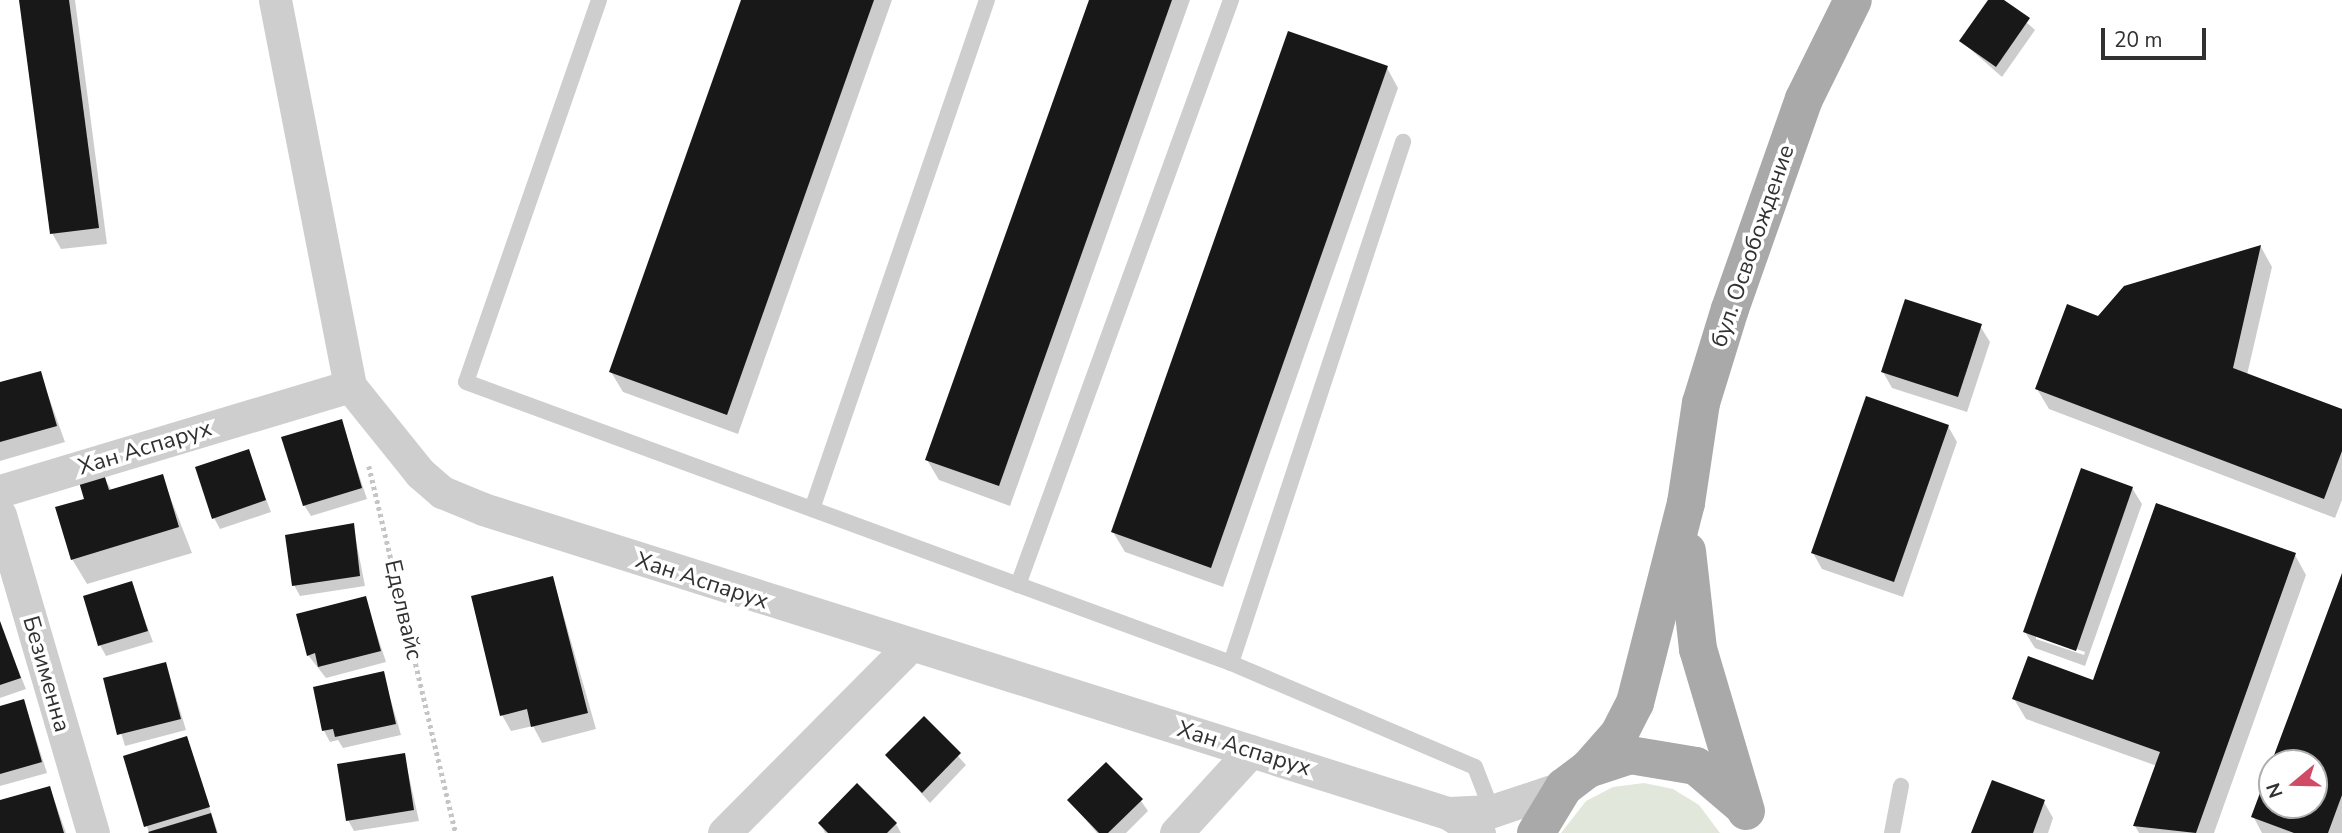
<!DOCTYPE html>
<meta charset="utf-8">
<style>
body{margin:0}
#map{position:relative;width:2342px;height:833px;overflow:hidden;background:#fff;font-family:"Nunito Sans",sans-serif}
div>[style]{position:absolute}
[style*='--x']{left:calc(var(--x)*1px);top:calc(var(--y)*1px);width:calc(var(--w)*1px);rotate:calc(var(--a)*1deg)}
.green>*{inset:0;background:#e2e7dc}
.shadow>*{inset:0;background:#0003}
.building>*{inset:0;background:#181818}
.path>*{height:4.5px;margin-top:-2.25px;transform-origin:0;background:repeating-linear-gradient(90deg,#c5c5c5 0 3.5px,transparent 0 7px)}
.lane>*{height:16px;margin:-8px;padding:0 8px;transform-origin:8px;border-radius:8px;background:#cecece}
.street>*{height:33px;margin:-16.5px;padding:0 16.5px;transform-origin:16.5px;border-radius:16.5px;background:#cecece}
.primary>*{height:38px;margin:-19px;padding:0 19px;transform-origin:19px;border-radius:19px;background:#a9a9a9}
span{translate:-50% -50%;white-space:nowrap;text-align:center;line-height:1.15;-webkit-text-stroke:7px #fff;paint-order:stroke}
.street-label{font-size:23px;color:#313131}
.north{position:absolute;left:2258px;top:749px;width:70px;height:70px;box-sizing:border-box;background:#fff;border:2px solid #adadad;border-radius:50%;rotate:251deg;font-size:19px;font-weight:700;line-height:28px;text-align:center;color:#313131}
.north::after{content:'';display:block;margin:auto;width:24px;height:32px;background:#d04c66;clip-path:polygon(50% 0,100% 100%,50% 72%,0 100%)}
.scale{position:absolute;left:2101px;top:28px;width:105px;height:32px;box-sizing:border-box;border:4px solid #313131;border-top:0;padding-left:9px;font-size:21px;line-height:24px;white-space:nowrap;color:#313131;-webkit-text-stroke:5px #fff;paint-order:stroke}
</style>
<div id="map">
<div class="green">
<div style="clip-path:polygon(1644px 783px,1673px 789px,1699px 805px,1720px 833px,1561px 833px,1586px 801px,1613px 787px)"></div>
</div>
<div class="shadow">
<div style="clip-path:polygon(21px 0,75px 0,107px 244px,61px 249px,52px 233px)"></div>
<div style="clip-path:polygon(743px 0,892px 0,738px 434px,623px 392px,611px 372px)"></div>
<div style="clip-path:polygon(1091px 0,1190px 0,1010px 506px,939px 480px,927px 460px)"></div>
<div style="clip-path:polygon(1990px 0,2001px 0,2035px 30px,2002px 77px,1961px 41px)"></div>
<div style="clip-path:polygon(1387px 68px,1398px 88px,1223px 587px,1125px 552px,1113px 532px)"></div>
<div style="clip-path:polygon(2261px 247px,2272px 267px,2247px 375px,2342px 411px,2342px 500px,2335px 518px,2049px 409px,2037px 389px,2125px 287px)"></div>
<div style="clip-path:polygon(1980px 326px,1990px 342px,1967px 412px,1892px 388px,1883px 372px)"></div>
<div style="clip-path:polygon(40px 373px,65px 442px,0 461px,0 384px)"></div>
<div style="clip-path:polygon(341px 421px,367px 499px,311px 516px,304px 505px)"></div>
<div style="clip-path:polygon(1948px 426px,1957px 442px,1903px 597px,1822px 569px,1813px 553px)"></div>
<div style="clip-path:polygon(248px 451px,271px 512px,220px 529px,214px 518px)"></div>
<div style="clip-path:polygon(103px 476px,112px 491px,162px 476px,192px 553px,87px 584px,72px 559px,86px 500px)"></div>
<div style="clip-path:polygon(evenodd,2132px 488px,2142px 504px,2085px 666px,2035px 648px,2025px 632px,2132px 488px,2036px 635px,2085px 652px,2084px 655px,2036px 639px,2036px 635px)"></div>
<div style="clip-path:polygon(353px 525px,365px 586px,300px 596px,294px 585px)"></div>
<div style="clip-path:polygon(2295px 555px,2306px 575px,2214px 833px,2139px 833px,2135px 826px,2157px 766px,2026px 719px,2014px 699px,2095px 682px)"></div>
<div style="clip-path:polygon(2342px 577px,2342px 833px,2262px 833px,2253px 816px,2272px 765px,2272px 805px,2314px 805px,2314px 763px,2273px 763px)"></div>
<div style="clip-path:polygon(553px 578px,596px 729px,542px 743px,533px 726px,511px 731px,502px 715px)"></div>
<div style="clip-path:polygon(131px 583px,153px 642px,106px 656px,100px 645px)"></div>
<div style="clip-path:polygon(365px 598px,386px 662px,326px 678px,308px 655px)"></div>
<div style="clip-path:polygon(0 626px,26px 689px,0 698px)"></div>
<div style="clip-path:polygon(166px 664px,186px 730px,125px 746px,105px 680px)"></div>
<div style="clip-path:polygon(383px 673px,401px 735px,343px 748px,338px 740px,330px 742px,324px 731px)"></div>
<div style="clip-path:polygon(24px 701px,47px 773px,0 786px,0 708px)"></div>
<div style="clip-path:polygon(924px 718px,966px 765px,930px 803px,887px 755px)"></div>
<div style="clip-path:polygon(186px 738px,218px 833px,149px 833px,125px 757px)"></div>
<div style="clip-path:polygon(404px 754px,419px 821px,354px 831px,348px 820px)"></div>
<div style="clip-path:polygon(50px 788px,66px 833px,0 833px,0 802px)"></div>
<div style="clip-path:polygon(1069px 800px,1141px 801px,1148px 811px,1126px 833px,1097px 833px)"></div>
<div style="clip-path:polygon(2044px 802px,2053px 818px,2048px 833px,1973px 833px)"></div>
<div style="clip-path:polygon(820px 823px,896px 824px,901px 833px,825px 833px)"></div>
</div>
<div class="building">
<div style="clip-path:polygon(19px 0,69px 0,99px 228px,50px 234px)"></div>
<div style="clip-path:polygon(741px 0,874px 0,727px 415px,609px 372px)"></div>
<div style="clip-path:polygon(1089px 0,1172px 0,999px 486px,925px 460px)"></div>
<div style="clip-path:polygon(1988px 0,2004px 0,2030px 18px,1996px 67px,1959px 41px)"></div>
<div style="clip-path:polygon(1288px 31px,1388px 66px,1211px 568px,1111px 532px)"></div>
<div style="clip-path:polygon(2261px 245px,2233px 368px,2342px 409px,2342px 451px,2324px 499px,2035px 389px,2067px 304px,2098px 316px,2124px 286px)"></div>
<div style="clip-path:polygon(1905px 299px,1982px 324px,1958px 397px,1881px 372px)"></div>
<div style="clip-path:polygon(41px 371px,57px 426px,0 442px,0 382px)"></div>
<div style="clip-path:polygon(1866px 396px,1949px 425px,1894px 582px,1811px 553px)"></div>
<div style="clip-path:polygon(342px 419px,362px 488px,303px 506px,281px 437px)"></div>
<div style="clip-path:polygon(249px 449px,266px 500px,212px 519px,195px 467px)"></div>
<div style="clip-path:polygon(2081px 468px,2133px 487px,2076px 651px,2023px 632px)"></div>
<div style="clip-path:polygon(104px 474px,109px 490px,163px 474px,179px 527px,71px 560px,55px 507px,84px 499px,79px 482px)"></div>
<div style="clip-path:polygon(2156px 503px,2296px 553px,2196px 833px,2133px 826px,2160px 752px,2012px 699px,2028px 656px,2093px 680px)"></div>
<div style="clip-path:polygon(354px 523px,360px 576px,292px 586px,285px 535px)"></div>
<div style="clip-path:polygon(evenodd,2342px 573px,2342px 795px,2328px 833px,2294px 833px,2251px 817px,2342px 573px,2272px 763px,2314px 763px,2314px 805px,2272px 805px,2272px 763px)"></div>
<div style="clip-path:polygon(553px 576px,588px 713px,531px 727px,527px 709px,500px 716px,471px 596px)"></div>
<div style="clip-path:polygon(132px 581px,148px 631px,98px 646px,83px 596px)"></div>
<div style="clip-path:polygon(366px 596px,381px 651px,318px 667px,315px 653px,307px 656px,296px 614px)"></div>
<div style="clip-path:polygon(0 621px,21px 678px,0 685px)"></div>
<div style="clip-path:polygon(166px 662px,181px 719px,117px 735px,103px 678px)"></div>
<div style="clip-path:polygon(384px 671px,396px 724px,335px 737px,333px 729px,322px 731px,313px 687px)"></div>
<div style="clip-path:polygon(24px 699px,42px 762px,0 774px,0 706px)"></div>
<div style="clip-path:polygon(924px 716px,961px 753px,922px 793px,885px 755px)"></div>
<div style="clip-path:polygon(187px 736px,210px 807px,144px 827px,123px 756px)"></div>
<div style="clip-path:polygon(405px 753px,414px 810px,346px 821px,337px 764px)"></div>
<div style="clip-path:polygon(1106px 762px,1143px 799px,1108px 833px,1099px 833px,1067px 800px)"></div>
<div style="clip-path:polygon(1992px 780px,2045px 800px,2033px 833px,1971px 833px)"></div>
<div style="clip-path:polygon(857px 783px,897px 823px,887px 833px,828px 833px,818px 823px)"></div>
<div style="clip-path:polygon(50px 786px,64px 833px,0 833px,0 800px)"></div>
<div style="clip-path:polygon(211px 813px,217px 833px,149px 833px,148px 832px)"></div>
</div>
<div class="path">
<div style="--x:369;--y:466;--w:377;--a:76.7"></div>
</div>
<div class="lane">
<div style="--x:599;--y:0;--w:404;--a:109.2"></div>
<div style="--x:466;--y:382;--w:815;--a:20.17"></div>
<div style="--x:1231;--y:663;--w:265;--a:23.1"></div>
<div style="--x:1475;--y:767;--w:47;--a:68.9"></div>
<div style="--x:812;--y:509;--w:538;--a:-71.03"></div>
<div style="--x:1018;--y:585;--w:623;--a:-69.99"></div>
<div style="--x:1231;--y:663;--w:549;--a:-71.73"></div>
<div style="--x:1892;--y:833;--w:48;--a:-79.2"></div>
</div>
<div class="street">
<div style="--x:275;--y:0;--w:393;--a:79"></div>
<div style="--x:0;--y:491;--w:365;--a:-16.7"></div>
<div style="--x:350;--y:386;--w:112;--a:51.2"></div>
<div style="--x:420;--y:473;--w:29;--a:41"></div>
<div style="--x:442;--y:492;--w:44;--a:22.5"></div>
<div style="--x:483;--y:509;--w:1012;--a:17.49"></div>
<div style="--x:1448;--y:813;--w:37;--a:33"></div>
<div style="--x:0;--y:515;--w:331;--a:73.7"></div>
<div style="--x:1448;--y:813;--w:44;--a:-2.6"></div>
<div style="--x:1492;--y:811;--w:76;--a:-18.4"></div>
<div style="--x:724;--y:833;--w:261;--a:-45.2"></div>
<div style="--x:1176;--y:833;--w:111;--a:-47.6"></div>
</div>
<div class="primary">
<div style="--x:1687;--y:551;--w:99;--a:83.6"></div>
<div style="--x:1698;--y:649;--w:169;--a:73.5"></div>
<div style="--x:1588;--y:769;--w:47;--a:-48.5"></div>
<div style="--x:1619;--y:734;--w:35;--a:-63"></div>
<div style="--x:1635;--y:703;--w:206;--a:-75.7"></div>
<div style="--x:1686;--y:503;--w:101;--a:-81.5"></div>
<div style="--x:1701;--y:403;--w:98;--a:-72.9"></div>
<div style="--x:1730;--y:309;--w:223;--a:-70.6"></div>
<div style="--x:1804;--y:99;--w:110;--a:-63.7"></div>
<div style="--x:1536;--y:833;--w:54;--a:-58.7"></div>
<div style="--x:1564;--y:787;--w:30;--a:-37"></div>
<div style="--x:1588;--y:769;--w:44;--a:-18.4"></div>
<div style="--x:1630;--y:755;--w:67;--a:9.5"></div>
<div style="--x:1696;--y:766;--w:62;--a:40.4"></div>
</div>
<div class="street-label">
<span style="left:1753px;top:246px;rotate:-71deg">бул. Освобождение</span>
<span style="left:145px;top:448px;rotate:-17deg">Хан Аспарух</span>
<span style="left:702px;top:581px;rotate:18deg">Хан Аспарух</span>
<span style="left:403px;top:610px;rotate:77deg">Еделвайс</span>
<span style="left:46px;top:674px;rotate:74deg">Безименна</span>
<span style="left:1244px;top:749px;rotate:17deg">Хан Аспарух</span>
</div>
<div class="north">N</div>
<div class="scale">20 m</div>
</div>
